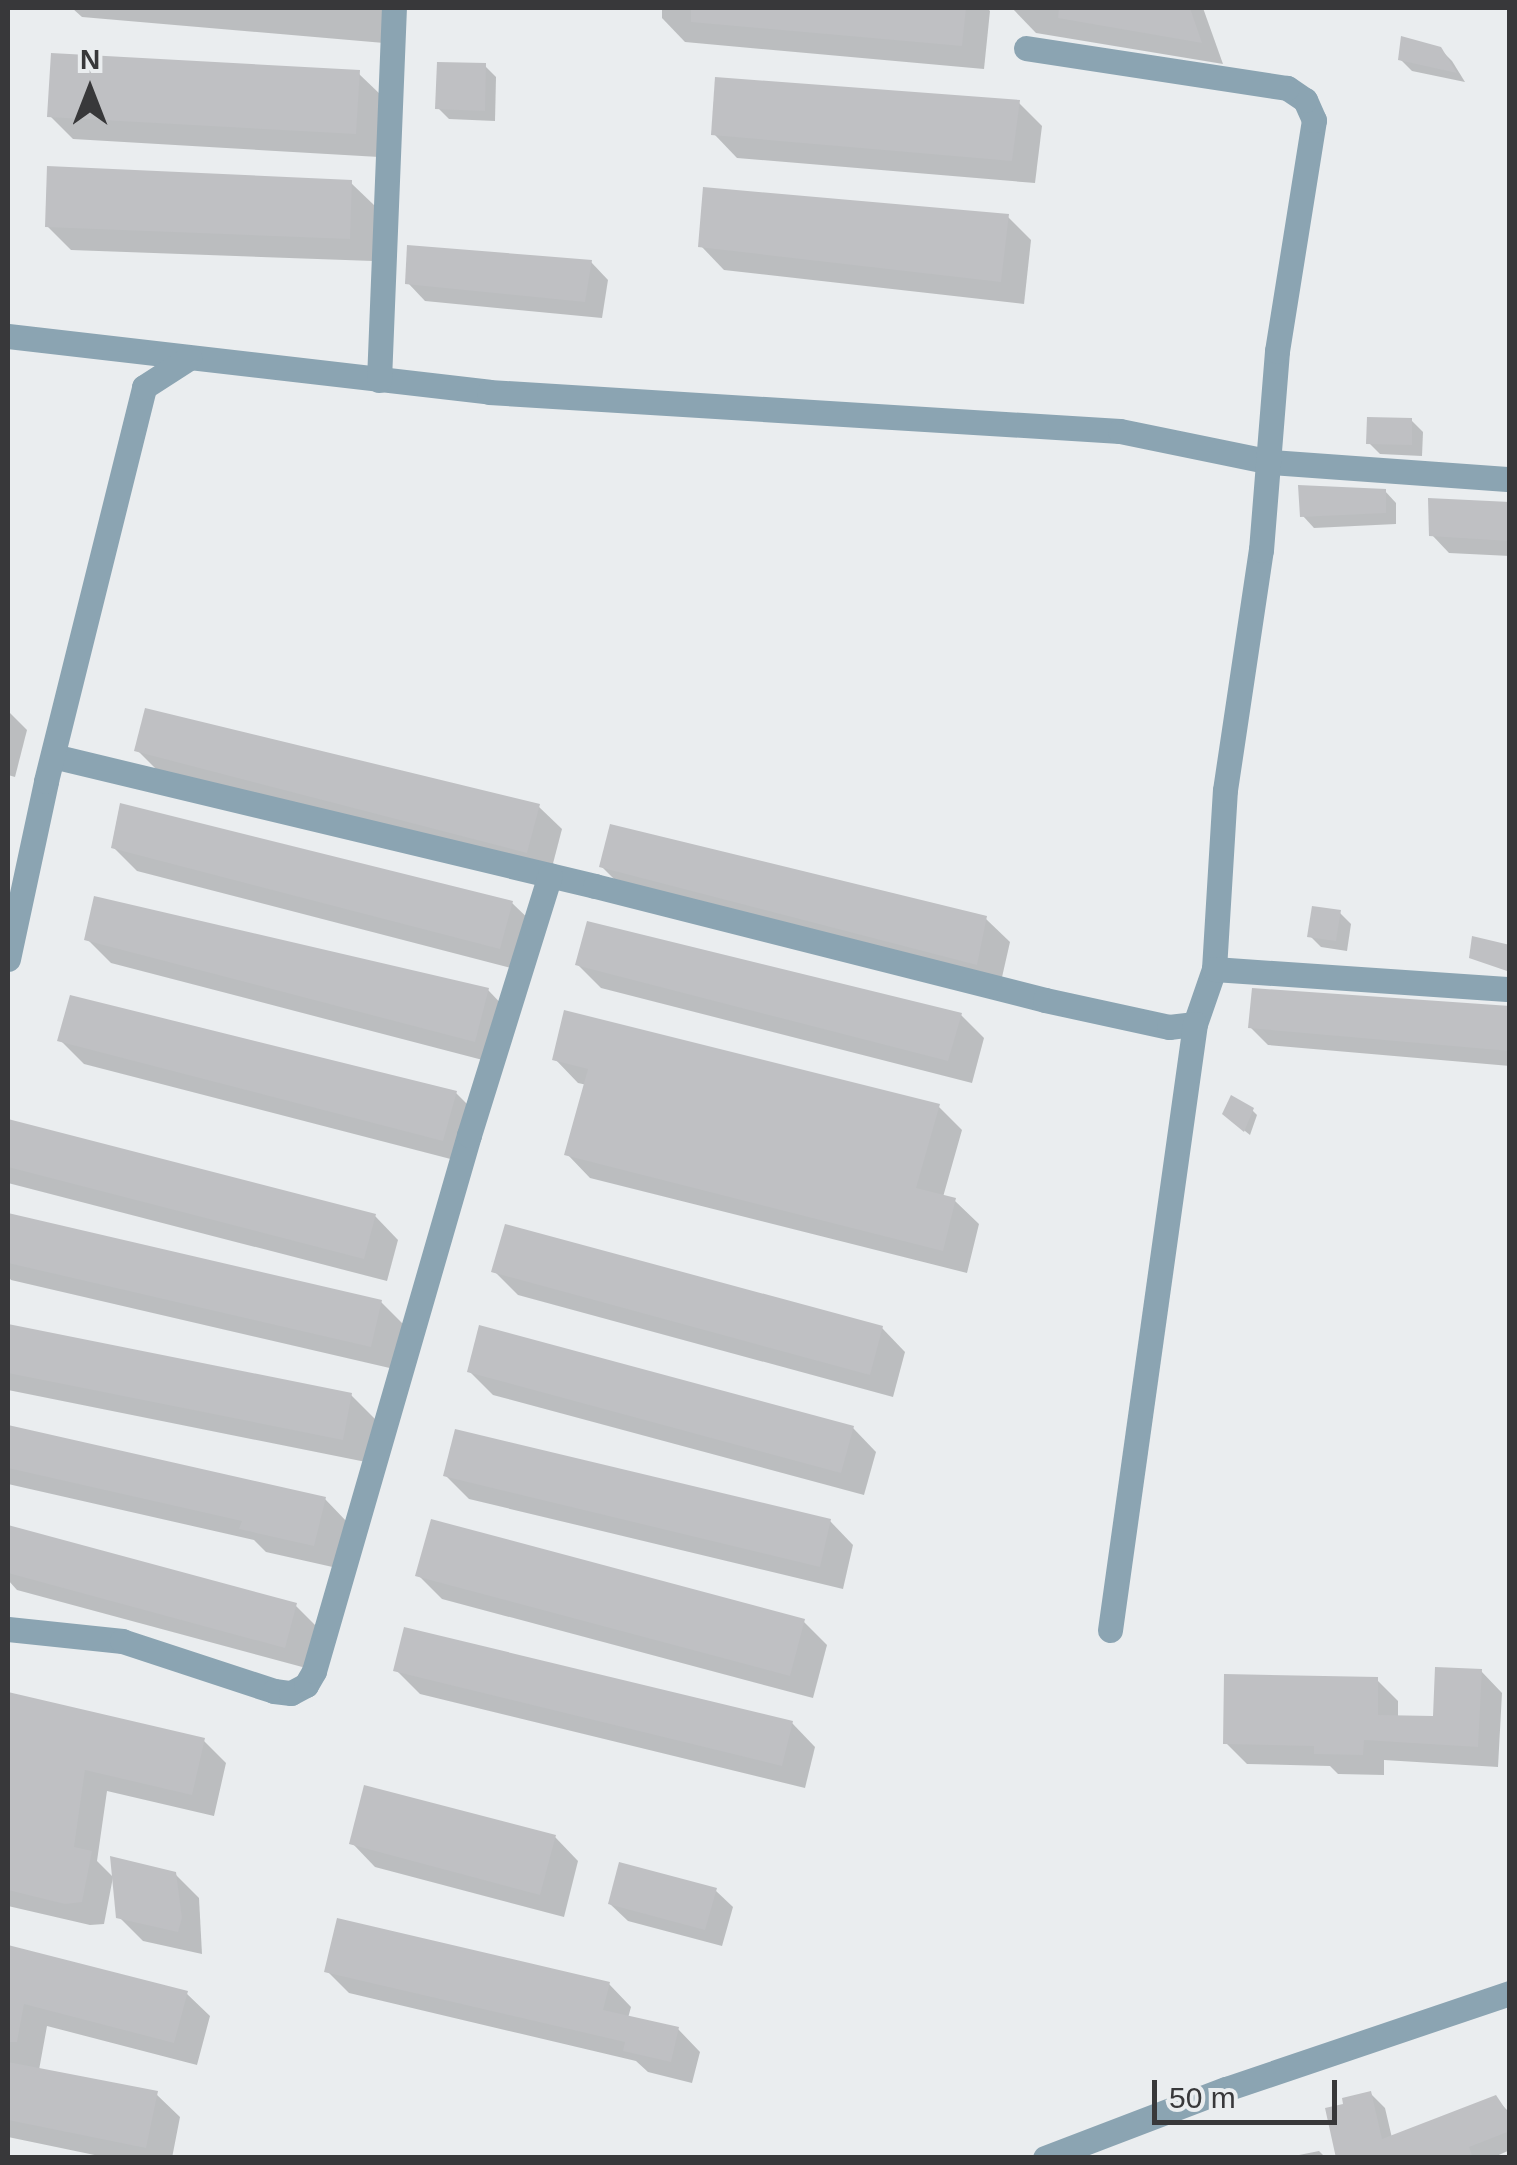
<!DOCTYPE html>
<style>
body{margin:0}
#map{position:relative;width:1517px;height:2165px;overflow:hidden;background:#eaedef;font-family:Arial,sans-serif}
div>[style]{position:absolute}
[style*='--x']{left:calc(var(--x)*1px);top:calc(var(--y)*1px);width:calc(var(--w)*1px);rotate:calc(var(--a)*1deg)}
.shadow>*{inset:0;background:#0003}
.building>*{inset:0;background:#bfc0c3}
.minor>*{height:25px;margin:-12.5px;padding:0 12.5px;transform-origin:12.5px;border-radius:12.5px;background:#8ba4b2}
span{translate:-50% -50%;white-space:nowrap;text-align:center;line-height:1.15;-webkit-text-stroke:9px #eaedef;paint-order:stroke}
.frame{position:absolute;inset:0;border:10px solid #38383a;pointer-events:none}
.north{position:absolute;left:40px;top:40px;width:100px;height:100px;-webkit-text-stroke:8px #eaedef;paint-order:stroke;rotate:0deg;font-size:28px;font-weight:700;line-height:40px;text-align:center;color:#38383a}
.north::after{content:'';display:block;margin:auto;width:35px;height:45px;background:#38383a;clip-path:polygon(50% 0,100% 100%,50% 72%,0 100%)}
.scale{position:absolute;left:1152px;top:2080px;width:185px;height:45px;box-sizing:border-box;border:5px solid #38383a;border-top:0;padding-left:12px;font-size:30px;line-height:35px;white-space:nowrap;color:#38383a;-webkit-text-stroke:8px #eaedef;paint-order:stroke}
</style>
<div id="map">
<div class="shadow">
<div style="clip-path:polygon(72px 8px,386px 8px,384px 43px,82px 17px)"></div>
<div style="clip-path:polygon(662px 8px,987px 8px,990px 11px,984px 69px,685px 42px,662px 18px)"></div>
<div style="clip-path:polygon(1203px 8px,1223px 64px,1036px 33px,1013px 9px)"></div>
<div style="clip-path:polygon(1440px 49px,1452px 61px,1465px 82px,1412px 71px,1400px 59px)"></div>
<div style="clip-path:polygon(485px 66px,496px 77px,495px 121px,449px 119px,438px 108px)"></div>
<div style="clip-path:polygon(358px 73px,382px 96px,379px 157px,73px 139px,50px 116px)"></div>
<div style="clip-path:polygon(1019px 103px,1042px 126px,1035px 183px,737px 158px,714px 134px)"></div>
<div style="clip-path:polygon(351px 183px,375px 206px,373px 261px,71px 250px,47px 226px)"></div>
<div style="clip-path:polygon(1007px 216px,1031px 240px,1024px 304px,724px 270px,701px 246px)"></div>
<div style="clip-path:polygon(591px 262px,608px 280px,602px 318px,425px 301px,408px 283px)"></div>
<div style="clip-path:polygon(1411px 420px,1423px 432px,1422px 456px,1380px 454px,1369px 443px)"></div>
<div style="clip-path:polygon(1385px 491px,1396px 503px,1396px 524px,1314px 528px,1303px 516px)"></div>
<div style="clip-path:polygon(1510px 505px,1510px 556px,1449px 553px,1432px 535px)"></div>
<div style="clip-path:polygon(8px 711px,27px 730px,15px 777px,8px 775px)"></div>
<div style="clip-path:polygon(137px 750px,538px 806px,562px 829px,550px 875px,161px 774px)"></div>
<div style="clip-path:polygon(114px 848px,512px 903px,536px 926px,523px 971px,137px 871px)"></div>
<div style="clip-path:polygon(601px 866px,986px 919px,1010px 942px,1000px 986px,625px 890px)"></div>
<div style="clip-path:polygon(1340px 913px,1351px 924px,1347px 951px,1321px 947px,1310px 936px)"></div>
<div style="clip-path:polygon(87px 939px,488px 990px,511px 1014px,498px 1064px,111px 963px)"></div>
<div style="clip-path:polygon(577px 964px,961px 1015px,984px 1038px,972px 1083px,601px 988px)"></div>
<div style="clip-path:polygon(1510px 1012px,1510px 1066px,1268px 1045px,1251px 1028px)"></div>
<div style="clip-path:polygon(60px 1040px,456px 1093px,479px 1116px,466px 1163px,84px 1064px)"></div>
<div style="clip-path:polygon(555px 1059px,938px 1106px,962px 1130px,943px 1197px,955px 1201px,979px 1224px,967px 1273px,590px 1178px,567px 1154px,587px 1085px,578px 1083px)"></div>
<div style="clip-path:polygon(1252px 1110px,1257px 1115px,1250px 1135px,1230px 1119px)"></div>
<div style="clip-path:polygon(8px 1121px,375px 1216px,398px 1240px,387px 1281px,8px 1183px)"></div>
<div style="clip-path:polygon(8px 1216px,381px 1302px,405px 1326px,394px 1369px,11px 1280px,8px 1276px)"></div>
<div style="clip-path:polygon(494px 1271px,882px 1328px,905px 1352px,893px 1397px,518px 1295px)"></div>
<div style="clip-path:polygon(8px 1326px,351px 1395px,375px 1419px,366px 1462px,8px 1390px)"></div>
<div style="clip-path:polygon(469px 1371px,853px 1428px,876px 1452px,864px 1495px,493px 1395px)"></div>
<div style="clip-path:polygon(8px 1427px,325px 1499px,348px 1523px,337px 1568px,266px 1552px,254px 1540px,8px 1484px)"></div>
<div style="clip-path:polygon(446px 1476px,830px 1521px,853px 1545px,843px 1589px,469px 1499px)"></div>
<div style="clip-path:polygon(8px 1528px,296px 1606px,318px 1628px,306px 1668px,17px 1590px,8px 1580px)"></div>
<div style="clip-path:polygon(418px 1575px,804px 1622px,827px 1645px,813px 1698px,442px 1599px)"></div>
<div style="clip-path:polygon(396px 1670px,792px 1723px,815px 1747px,805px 1788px,420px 1694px)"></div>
<div style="clip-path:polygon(1481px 1671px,1502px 1693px,1498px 1767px,1384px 1760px,1384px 1775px,1338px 1774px,1330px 1766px,1247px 1764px,1226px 1743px,1377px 1680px,1398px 1701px,1398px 1718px,1435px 1718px)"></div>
<div style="clip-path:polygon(8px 1695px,204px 1741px,226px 1763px,214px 1816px,107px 1791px,97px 1861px,113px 1877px,104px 1924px,90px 1925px,8px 1906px)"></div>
<div style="clip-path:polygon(555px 1837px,578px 1861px,564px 1917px,375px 1867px,352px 1843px)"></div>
<div style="clip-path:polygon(175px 1874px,199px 1898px,202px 1954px,143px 1941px,119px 1917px)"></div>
<div style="clip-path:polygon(715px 1890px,733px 1907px,722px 1946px,628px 1921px,610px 1904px)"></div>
<div style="clip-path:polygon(8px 1947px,186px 1993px,210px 2016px,197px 2065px,47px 2026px,39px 2070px,156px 2094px,180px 2117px,172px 2158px,109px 2158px,8px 2137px)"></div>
<div style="clip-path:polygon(327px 1971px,609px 1984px,631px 2007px,628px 2018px,678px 2029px,700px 2052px,692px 2083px,648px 2072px,636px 2061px,349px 1993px)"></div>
<div style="clip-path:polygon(1371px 2094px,1385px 2108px,1392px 2138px,1495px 2098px,1510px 2113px,1510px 2150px,1492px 2158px,1339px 2158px)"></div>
<div style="clip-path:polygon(1319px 2151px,1326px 2158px,1284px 2158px)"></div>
</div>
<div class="building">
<div style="clip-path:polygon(691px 8px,966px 8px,962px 46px,691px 22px)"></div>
<div style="clip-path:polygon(1059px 8px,1190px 8px,1202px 43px,1058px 18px)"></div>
<div style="clip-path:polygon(1401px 36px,1441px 47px,1457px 73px,1398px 60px)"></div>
<div style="clip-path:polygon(51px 53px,360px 70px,356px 134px,47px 117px)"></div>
<div style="clip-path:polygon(437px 62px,486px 63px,485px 111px,435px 109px)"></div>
<div style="clip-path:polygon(715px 77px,1020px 100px,1012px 161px,711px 135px)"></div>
<div style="clip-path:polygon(47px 166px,352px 180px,350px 239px,45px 227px)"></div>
<div style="clip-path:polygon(703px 187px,1009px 214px,1001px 282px,698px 247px)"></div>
<div style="clip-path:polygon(407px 245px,592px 260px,585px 302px,405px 284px)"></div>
<div style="clip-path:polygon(1367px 417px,1412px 418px,1412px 445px,1366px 444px)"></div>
<div style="clip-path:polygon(1298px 485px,1386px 489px,1386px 513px,1300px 517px)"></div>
<div style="clip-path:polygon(1428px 498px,1510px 502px,1510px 541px,1429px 536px)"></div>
<div style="clip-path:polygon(145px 708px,540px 804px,527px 853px,134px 751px)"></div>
<div style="clip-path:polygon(120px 803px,513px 901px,500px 949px,111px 848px)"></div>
<div style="clip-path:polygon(610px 824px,987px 916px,977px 965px,599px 867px)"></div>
<div style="clip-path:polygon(94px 896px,489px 988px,475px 1042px,84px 940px)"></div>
<div style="clip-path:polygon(1312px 906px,1341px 910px,1336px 941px,1307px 937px)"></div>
<div style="clip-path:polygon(587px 921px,962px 1013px,948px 1061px,575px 965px)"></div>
<div style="clip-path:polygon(1472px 936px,1510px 945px,1510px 972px,1469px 958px)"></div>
<div style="clip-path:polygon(1252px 988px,1510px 1006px,1510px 1051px,1248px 1028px)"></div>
<div style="clip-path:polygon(70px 995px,457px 1091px,443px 1141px,57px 1041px)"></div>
<div style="clip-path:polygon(564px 1010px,940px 1104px,916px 1188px,956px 1198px,943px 1251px,564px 1155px,588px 1069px,552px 1060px)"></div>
<div style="clip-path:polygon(1231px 1095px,1254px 1108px,1244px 1132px,1222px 1114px)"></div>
<div style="clip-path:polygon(8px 1119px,376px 1214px,364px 1259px,8px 1167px)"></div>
<div style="clip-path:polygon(8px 1213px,382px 1300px,371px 1347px,8px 1263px)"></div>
<div style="clip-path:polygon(505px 1224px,883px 1326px,870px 1375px,491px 1272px)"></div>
<div style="clip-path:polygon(8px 1324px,352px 1393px,343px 1440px,8px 1373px)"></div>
<div style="clip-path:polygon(479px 1325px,854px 1426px,841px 1473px,467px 1372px)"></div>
<div style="clip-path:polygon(8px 1425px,326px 1497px,314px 1546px,239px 1529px,242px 1521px,8px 1468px)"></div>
<div style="clip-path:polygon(455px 1429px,831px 1519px,820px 1567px,443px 1476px)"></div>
<div style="clip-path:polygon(431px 1519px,805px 1619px,790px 1676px,415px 1576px)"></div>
<div style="clip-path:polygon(8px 1525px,297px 1603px,285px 1648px,8px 1573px)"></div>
<div style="clip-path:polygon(404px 1627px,793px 1721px,782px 1766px,393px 1671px)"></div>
<div style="clip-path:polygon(1435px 1667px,1482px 1669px,1478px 1747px,1364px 1740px,1363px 1755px,1314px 1754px,1314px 1746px,1223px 1744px,1224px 1674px,1378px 1677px,1378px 1715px,1433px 1716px)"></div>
<div style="clip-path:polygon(8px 1692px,205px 1738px,192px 1795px,85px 1770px,74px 1847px,92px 1851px,82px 1902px,65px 1904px,8px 1890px)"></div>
<div style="clip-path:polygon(364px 1785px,556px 1835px,540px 1895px,349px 1844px)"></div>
<div style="clip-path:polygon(110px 1856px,176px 1872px,182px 1918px,178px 1932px,116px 1918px)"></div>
<div style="clip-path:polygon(619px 1862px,717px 1888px,705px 1930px,608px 1904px)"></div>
<div style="clip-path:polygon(337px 1918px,610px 1982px,603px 2010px,679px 2027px,671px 2062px,623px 2051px,625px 2042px,324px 1972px)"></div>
<div style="clip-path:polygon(8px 1945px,188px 1991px,174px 2043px,24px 2004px,17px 2042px,8px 2042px)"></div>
<div style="clip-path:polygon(8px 2062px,158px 2091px,146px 2148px,8px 2120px)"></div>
<div style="clip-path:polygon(1371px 2091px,1382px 2139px,1496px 2095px,1510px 2116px,1510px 2131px,1469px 2147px,1473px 2158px,1336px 2158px,1325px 2108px,1343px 2104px,1342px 2098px)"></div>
</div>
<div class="minor">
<div style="--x:8;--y:336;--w:484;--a:6.6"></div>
<div style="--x:489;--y:392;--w:632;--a:3.54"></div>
<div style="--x:1120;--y:431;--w:154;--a:11.6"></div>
<div style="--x:1271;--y:462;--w:240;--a:4.1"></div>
<div style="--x:379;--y:380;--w:372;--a:-87.7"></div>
<div style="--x:53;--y:756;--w:557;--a:13.49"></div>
<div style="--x:595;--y:886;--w:464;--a:14.2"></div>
<div style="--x:1045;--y:1000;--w:127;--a:12.3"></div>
<div style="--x:1169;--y:1027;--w:26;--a:-7"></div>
<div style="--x:1195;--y:1024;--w:58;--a:-70.9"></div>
<div style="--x:1214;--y:969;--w:179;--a:-86.5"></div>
<div style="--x:1225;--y:790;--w:243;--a:-81.5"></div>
<div style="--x:1261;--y:550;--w:200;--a:-85.4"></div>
<div style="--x:1277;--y:351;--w:234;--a:-80.9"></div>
<div style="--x:1314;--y:120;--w:22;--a:-114"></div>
<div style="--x:1305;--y:100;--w:22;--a:-146"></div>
<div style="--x:1287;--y:88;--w:264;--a:-171.3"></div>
<div style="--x:8;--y:959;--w:182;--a:-77.9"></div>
<div style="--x:46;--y:781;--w:406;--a:-76"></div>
<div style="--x:144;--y:387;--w:54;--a:-32.8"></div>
<div style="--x:1214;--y:969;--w:297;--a:3.9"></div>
<div style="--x:8;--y:1629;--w:115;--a:6"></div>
<div style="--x:122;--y:1641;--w:160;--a:18.2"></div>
<div style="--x:274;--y:1691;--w:17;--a:7"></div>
<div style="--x:291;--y:1693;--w:17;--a:-28"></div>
<div style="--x:306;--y:1685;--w:16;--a:-60"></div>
<div style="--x:314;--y:1671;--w:558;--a:-73.87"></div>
<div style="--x:469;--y:1135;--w:272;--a:-72.7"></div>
<div style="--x:1110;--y:1630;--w:612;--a:-82.02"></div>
<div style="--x:1045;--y:2158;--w:194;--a:-20.9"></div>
<div style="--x:1226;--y:2089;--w:300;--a:-18.7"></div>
</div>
<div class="frame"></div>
<div class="north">N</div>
<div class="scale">50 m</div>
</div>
